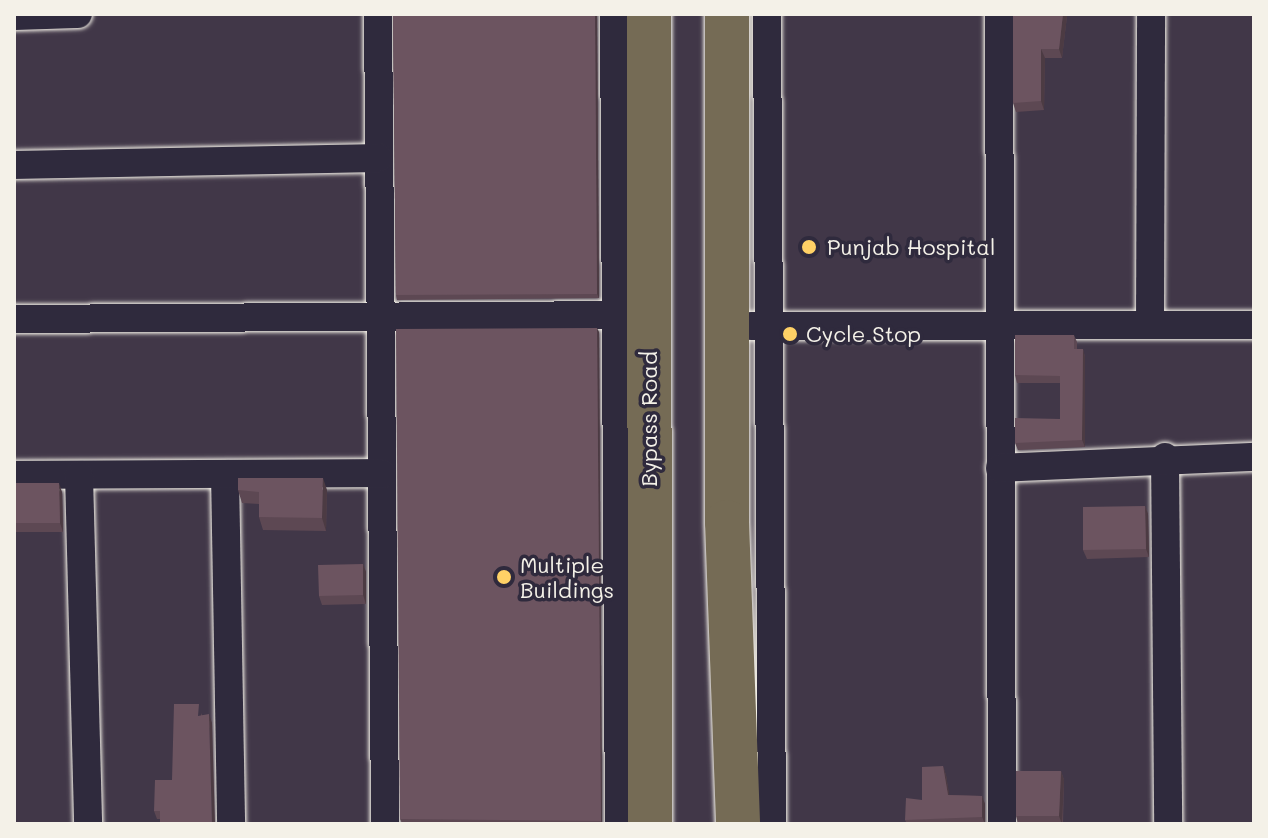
<!DOCTYPE html>
<style>
body{margin:0}
#map{position:relative;width:1268px;height:838px;overflow:hidden;background:#413748;font-family:Mali,sans-serif}
div>[style]{position:absolute}
[style*='--x']{left:calc(var(--x)*1px);top:calc(var(--y)*1px);width:calc(var(--w)*1px);rotate:calc(var(--a)*1deg)}
.roads{filter:drop-shadow(0 0 2px #f4f1e8) drop-shadow(0 0 2px #f4f1e8)}
.street>*{height:28px;margin:-14px;padding:0 14px;transform-origin:14px;border-radius:14px;background:#2f2a3d}
.primary>*{height:44px;margin:-22px;padding:0 22px;transform-origin:22px;border-radius:22px;background:#756b55}
.wall>*{inset:0;background:#5d4853}
.shaded-wall>*{inset:0;background:#4c3b43}
.building>*{inset:0;background:#6c5460}
.dots>*{width:22px;height:22px;translate:-50% -50%;box-sizing:border-box;border:4px solid #2f2a3d;border-radius:50%}
span{translate:-50% -50%;white-space:nowrap;text-align:center;line-height:1.15;-webkit-text-stroke:7px #2f2a3d;paint-order:stroke}
.poi-label{font-size:22px;color:#f4f1e8}
.left{translate:0 -50%;text-align:left}
.street-label{font-size:22px;color:#f4f1e8}
.frame{position:absolute;inset:0;border:16px solid #f4f1e8;pointer-events:none}
</style>
<div id="map">
<div class="roads">
<div class="street">
<div style="--x:378;--y:14;--w:810;--a:89.5"></div>
<div style="--x:614;--y:14;--w:810;--a:89.65"></div>
<div style="--x:767;--y:14;--w:810;--a:89.65"></div>
<div style="--x:999;--y:14;--w:810;--a:89.79"></div>
<div style="--x:14;--y:16;--w:64;--a:-1.8"></div>
<div style="--x:14;--y:165;--w:365;--a:-1.1"></div>
<div style="--x:14;--y:319;--w:621;--a:-0.37"></div>
<div style="--x:1150;--y:324;--w:310;--a:-89.8"></div>
<div style="--x:751;--y:326;--w:503;--a:-0.11"></div>
<div style="--x:1165;--y:457;--w:367;--a:89.5"></div>
<div style="--x:1000;--y:468;--w:254;--a:-2.5"></div>
<div style="--x:225;--y:474;--w:350;--a:89"></div>
<div style="--x:14;--y:475;--w:368;--a:-0.3"></div>
<div style="--x:79;--y:475;--w:349;--a:88.5"></div>
</div>
<div class="primary">
<div style="--x:649;--y:14;--w:810;--a:89.93"></div>
<div style="--x:727;--y:14;--w:508;--a:90"></div>
<div style="--x:727;--y:522;--w:302;--a:87.9"></div>
</div>
</div>
<div class="wall">
<div style="clip-path:polygon(393px 14px,597px 14px,599px 298px,397px 300px,396px 295px)"></div>
<div style="clip-path:polygon(1013px 14px,1067px 16px,1062px 58px,1045px 58px,1044px 110px,1016px 112px,1013px 103px)"></div>
<div style="clip-path:polygon(599px 332px,602px 824px,402px 823px,400px 819px)"></div>
<div style="clip-path:polygon(1074px 335px,1077px 342px,1077px 349px,1083px 349px,1085px 357px,1085px 447px,1018px 450px,1015px 443px,1060px 419px,1060px 383px,1017px 383px,1015px 375px)"></div>
<div style="clip-path:polygon(14px 483px,62px 492px,63px 532px,14px 532px)"></div>
<div style="clip-path:polygon(238px 490px,327px 490px,326px 531px,263px 530px,259px 517px,259px 504px,242px 503px)"></div>
<div style="clip-path:polygon(1145px 506px,1148px 514px,1149px 557px,1087px 559px,1083px 550px)"></div>
<div style="clip-path:polygon(363px 564px,366px 572px,366px 604px,322px 605px,319px 596px)"></div>
<div style="clip-path:polygon(202px 713px,202px 715px,212px 723px,160px 819px,157px 819px,154px 811px,172px 780px)"></div>
<div style="clip-path:polygon(943px 766px,946px 775px,949px 795px,982px 796px,985px 804px,985px 824px,907px 824px,905px 820px,922px 800px)"></div>
<div style="clip-path:polygon(1061px 771px,1064px 780px,1063px 824px,1018px 824px,1016px 816px)"></div>
</div>
<div class="shaded-wall">
<div style="clip-path:polygon(595px 14px,597px 14px,599px 298px,597px 294px)"></div>
<div style="clip-path:polygon(1063px 14px,1066px 14px,1067px 16px,1062px 58px,1059px 49px)"></div>
<div style="clip-path:polygon(1041px 49px,1045px 58px,1044px 110px,1041px 101px)"></div>
<div style="clip-path:polygon(597px 328px,599px 332px,602px 824px,601px 821px)"></div>
<div style="clip-path:polygon(1083px 349px,1085px 357px,1085px 447px,1082px 440px)"></div>
<div style="clip-path:polygon(323px 478px,327px 490px,326px 531px,322px 518px)"></div>
<div style="clip-path:polygon(59px 483px,62px 492px,63px 532px,60px 523px)"></div>
<div style="clip-path:polygon(1145px 506px,1148px 514px,1149px 557px,1146px 549px)"></div>
<div style="clip-path:polygon(363px 564px,366px 572px,366px 604px,363px 595px)"></div>
<div style="clip-path:polygon(209px 714px,212px 723px,215px 824px,212px 824px)"></div>
<div style="clip-path:polygon(943px 766px,946px 775px,951px 804px,948px 795px)"></div>
<div style="clip-path:polygon(1061px 771px,1064px 780px,1062px 824px,1059px 816px)"></div>
<div style="clip-path:polygon(982px 796px,985px 804px,985px 824px,982px 817px)"></div>
</div>
<div class="building">
<div style="clip-path:polygon(393px 14px,595px 14px,597px 294px,396px 295px)"></div>
<div style="clip-path:polygon(1013px 14px,1063px 14px,1059px 49px,1041px 49px,1041px 101px,1013px 103px)"></div>
<div style="clip-path:polygon(597px 328px,601px 821px,400px 819px,396px 329px)"></div>
<div style="clip-path:polygon(1015px 335px,1074px 335px,1074px 349px,1083px 349px,1082px 440px,1015px 443px,1015px 418px,1060px 419px,1060px 376px,1015px 375px)"></div>
<div style="clip-path:polygon(238px 478px,323px 478px,322px 518px,259px 517px,259px 492px,238px 490px)"></div>
<div style="clip-path:polygon(14px 483px,59px 483px,60px 523px,14px 523px)"></div>
<div style="clip-path:polygon(1145px 506px,1146px 549px,1083px 550px,1083px 507px)"></div>
<div style="clip-path:polygon(363px 564px,363px 595px,319px 596px,318px 565px)"></div>
<div style="clip-path:polygon(174px 704px,199px 704px,198px 716px,209px 714px,212px 824px,160px 824px,160px 811px,154px 811px,155px 780px,172px 780px)"></div>
<div style="clip-path:polygon(943px 766px,948px 795px,982px 796px,982px 817px,905px 820px,906px 798px,922px 800px,922px 767px)"></div>
<div style="clip-path:polygon(1016px 771px,1061px 771px,1059px 816px,1016px 816px)"></div>
</div>
<div class="dots">
<div style="left:809px;top:247px;background:#ffd166"></div>
<div style="left:790px;top:334px;background:#ffd166"></div>
<div style="left:504px;top:577px;background:#ffd166"></div>
</div>
<div class="poi-label">
<span class="left" style="left:827px;top:247px">Punjab Hospital</span>
<span class="left" style="left:806px;top:334px">Cycle Stop</span>
<span class="left" style="left:520px;top:577px">Multiple<br>Buildings</span>
</div>
<div class="street-label">
<span style="left:649px;top:419px;rotate:-90deg">Bypass Road</span>
</div>
<div class="frame"></div>
</div>
